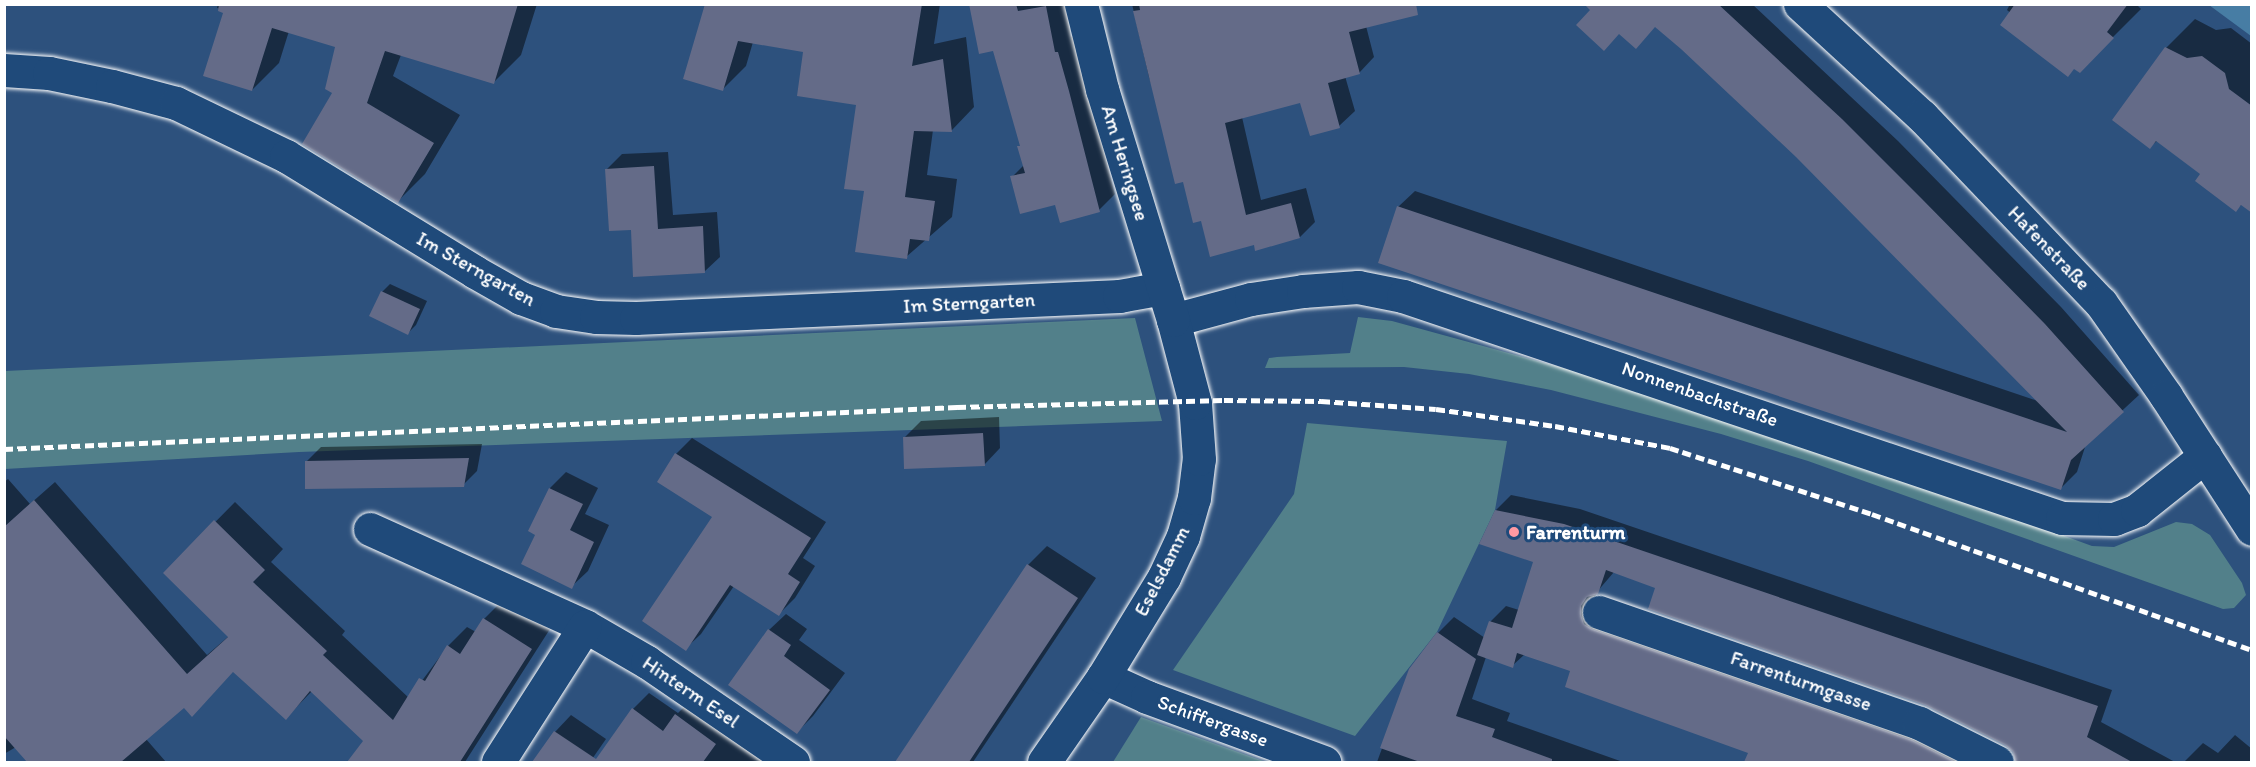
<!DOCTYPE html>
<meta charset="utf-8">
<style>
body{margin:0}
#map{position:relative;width:2256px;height:767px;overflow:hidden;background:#2d517d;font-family:Itim,sans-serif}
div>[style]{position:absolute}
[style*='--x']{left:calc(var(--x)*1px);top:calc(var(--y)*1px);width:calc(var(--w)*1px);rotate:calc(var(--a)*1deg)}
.green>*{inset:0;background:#52808a}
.water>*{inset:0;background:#477da4}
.shadow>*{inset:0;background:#0007}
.building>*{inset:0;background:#646b88}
.roads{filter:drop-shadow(0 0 2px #fff) drop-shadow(0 0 2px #fff)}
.street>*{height:33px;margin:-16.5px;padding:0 16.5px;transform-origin:16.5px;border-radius:16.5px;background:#1f4a7a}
.secondary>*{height:33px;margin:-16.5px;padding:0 16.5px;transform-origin:16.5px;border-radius:16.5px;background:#1f4a7a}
.rail>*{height:4.5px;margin-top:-2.25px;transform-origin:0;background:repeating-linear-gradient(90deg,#fff 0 9px,transparent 0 13.5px)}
.dots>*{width:16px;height:16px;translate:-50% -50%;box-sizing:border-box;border:3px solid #1f4a7a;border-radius:50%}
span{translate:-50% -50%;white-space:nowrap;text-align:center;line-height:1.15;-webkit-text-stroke:6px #1f4a7a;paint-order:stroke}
.street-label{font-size:20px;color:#fff}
.poi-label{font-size:20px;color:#fff;font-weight:700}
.left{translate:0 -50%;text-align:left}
.frame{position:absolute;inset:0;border:6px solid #fff;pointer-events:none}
</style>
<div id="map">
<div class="green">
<div style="clip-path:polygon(1358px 317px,1392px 321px,1621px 384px,1920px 483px,2092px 546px,2114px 547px,2176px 522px,2192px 524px,2210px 535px,2242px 583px,2246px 595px,2234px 608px,2223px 609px,1808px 461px,1721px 434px,1551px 390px,1469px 374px,1404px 367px,1265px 368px,1269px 358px,1277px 357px,1350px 353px)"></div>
<div style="clip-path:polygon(1135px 318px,1162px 421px,299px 452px,5px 469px,5px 371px)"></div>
<div style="clip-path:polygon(1307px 423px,1507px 441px,1495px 510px,1437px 632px,1355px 736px,1173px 670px,1294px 494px)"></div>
<div style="clip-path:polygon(1141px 717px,1266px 762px,1113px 762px)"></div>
</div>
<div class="water">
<div style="clip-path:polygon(2209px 5px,2251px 5px,2251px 36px)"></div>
</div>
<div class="shadow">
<div style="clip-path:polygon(218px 4px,537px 4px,521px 55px,494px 82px,401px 55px,393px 76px,460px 115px,425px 174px,398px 201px,334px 92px,337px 46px,289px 31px,279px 63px,252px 90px,225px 10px,217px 8px)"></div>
<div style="clip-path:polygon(707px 4px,940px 4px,934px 44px,966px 37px,974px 107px,952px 130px,933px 130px,927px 175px,957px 179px,952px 217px,906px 257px,865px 190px,857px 104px,805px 51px,753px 42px,746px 66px,723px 89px)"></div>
<div style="clip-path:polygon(971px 4px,1065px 4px,1071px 37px,1074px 36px,1084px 74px,1115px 194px,1099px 210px,1056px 203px,1012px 177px,1024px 165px,1019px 147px,1021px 145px,994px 49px)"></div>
<div style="clip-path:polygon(1132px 4px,1210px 4px,1366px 26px,1374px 57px,1359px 73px,1345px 76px,1355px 111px,1339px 126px,1301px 101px,1242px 117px,1261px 200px,1306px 188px,1315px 222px,1300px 237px,1255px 243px,1202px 219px,1184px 180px,1149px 77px)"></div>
<div style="clip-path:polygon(1596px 4px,1752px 4px,1898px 141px,2061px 307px,2139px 395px,2086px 444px,2077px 472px,2061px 488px,1398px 207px,1415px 191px,2038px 401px,1797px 156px,1682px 47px,1655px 26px)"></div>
<div style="clip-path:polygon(2010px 4px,2136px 4px,2141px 9px,2079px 71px,2007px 10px)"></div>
<div style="clip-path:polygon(2195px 19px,2216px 30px,2231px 28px,2252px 44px,2252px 211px,2242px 204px,2236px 210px,2202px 173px,2158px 140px,2150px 147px,2166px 48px)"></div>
<div style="clip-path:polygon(668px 152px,673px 215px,717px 212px,720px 257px,705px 271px,632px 228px,607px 169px,622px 154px)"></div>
<div style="clip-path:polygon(390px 284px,427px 301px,416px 325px,408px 333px,382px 292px)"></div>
<div style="clip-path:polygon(999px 417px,1000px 448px,984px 465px,905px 437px,921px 421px)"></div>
<div style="clip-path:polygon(692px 438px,826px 522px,803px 558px,815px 566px,795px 598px,779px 614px,734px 586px,701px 634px,685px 649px,714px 516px,676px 454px)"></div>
<div style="clip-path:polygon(482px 444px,477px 471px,463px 485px,306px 462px,321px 447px)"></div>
<div style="clip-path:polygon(566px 472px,598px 488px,585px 514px,609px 525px,588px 571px,571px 587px,537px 534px,550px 488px)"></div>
<div style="clip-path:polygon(8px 479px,30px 504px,55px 482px,207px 655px,229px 636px,165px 573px,235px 502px,283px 549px,271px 562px,345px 631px,342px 635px,409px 698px,448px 646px,467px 627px,476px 632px,484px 619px,504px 599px,550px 629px,465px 762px,349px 762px,365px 741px,312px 691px,286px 718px,234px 671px,184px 705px,146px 739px,166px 762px,29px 762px,16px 747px,4px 754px,4px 482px)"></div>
<div style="clip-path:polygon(1511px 495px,1580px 509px,2112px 690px,2101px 722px,2175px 762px,2017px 762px,2014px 751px,2007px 744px,1928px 705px,1657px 587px,1614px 572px,1596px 593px,1595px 599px,2002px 762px,1746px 762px,1750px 752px,1572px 670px,1525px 654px,1512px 666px,1486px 657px,1472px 699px,1510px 713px,1507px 721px,1623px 762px,1377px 762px,1411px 669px,1438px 633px,1454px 617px,1485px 638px,1491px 621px,1506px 606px,1519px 610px,1535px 561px,1496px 510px)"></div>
<div style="clip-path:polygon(1047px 546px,1096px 578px,973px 762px,897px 762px,1028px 565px)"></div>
<div style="clip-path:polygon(786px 614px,807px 629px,799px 640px,845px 673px,813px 716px,797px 732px,730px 684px,769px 630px)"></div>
<div style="clip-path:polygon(649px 693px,678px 713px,692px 699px,781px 762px,636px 762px,608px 744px,633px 709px)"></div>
<div style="clip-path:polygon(571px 715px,606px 739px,590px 762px,534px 762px,555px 732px)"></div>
<div style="clip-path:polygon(2235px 735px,2252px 749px,2252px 762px,2184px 762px,2203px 743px,2218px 753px)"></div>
</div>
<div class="building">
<div style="clip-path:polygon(219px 4px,518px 4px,494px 84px,385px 51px,367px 103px,434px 143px,398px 203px,302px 144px,332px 93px,325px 89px,335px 47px,272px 28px,252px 91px,203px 76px,223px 13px,218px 11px)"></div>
<div style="clip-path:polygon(705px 4px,922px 4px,912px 66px,943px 59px,952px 132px,914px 131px,905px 197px,935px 201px,929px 241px,910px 239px,907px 259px,855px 252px,864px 191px,844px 189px,856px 105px,797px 96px,803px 52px,738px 41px,723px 91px,683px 79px)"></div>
<div style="clip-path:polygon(969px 4px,1016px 4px,1018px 11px,1046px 6px,1055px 52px,1058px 52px,1069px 91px,1100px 212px,1060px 223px,1055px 205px,1020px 214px,1010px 176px,1025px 173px,1017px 146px,1020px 146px,993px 51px,979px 54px)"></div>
<div style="clip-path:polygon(1139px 4px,1416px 4px,1418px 15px,1349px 32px,1360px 74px,1328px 83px,1340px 128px,1310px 136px,1300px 103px,1225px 123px,1246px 215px,1291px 203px,1300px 238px,1255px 251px,1254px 245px,1210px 257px,1201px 221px,1193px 223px,1183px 182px,1175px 184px,1133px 11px,1140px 10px)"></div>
<div style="clip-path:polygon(1584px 4px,1718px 4px,1842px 119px,1922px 199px,2045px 324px,2124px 412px,2071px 460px,2061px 490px,1378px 263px,1397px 206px,2067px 432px,1796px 157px,1681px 49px,1655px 27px,1636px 49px,1619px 34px,1604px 51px,1576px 25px,1590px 10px)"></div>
<div style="clip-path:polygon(2015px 4px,2128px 4px,2107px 32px,2114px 38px,2080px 73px,2074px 69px,2068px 77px,2000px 25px)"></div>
<div style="clip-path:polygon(2165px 47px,2187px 58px,2202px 56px,2225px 73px,2229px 89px,2252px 106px,2252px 213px,2241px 205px,2236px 212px,2195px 181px,2200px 174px,2156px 141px,2150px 149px,2112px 120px)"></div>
<div style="clip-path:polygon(654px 166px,658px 229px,703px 226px,705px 273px,633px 277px,631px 230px,609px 231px,605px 169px)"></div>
<div style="clip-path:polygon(381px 291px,420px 309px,408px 335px,369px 316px)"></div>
<div style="clip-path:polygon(983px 433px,985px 466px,904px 469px,903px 437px)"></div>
<div style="clip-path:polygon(675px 453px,811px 538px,788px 574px,800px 582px,779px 616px,730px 585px,686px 651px,642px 621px,712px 517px,657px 482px)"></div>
<div style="clip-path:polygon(469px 458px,464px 487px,305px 489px,305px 461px)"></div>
<div style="clip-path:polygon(549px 488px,583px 504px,570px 530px,594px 542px,572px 589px,521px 564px,535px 535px,528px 531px)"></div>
<div style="clip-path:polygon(34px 500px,187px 674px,228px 637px,163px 573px,214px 520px,265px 570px,253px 582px,327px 651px,323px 655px,393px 720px,419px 678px,425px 681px,447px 645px,460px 654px,483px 618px,532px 649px,460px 762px,347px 762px,363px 741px,310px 691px,286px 720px,233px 672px,192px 717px,184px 708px,121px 762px,27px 762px,4px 736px,4px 527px)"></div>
<div style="clip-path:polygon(1495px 510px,1564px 524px,2098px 706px,2087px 737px,2132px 762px,2015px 762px,2013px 752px,2005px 745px,1925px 705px,1648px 609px,1655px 588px,1606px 570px,1598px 594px,1587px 597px,1581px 606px,1581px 615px,1584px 624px,1592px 629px,1912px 740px,1956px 762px,1744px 762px,1748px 753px,1565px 687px,1570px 671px,1517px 653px,1513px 668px,1477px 655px,1489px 621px,1512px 628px,1533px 562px,1479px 544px)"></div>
<div style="clip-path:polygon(1027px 564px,1078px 598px,986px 736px,969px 762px,895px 762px)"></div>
<div style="clip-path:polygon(768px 629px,791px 645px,784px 656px,830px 690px,797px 734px,728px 685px)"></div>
<div style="clip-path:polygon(1437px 632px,1476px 659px,1456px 716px,1495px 729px,1492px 737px,1552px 759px,1552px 762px,1420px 762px,1380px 748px,1409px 669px)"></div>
<div style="clip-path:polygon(632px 708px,663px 731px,675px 714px,716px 744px,703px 762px,532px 762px,554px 731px,596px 759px)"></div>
</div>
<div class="roads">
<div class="street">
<div style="--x:4;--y:70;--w:45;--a:3.8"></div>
<div style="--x:49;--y:73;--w:64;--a:11.7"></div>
<div style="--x:112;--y:86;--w:66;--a:14.9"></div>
<div style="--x:176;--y:103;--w:122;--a:25.7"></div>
<div style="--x:286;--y:156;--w:222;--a:31.5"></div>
<div style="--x:475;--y:272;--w:53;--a:29.5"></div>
<div style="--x:521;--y:298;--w:37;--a:20"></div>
<div style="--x:556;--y:311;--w:40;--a:8.5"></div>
<div style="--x:596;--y:317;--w:40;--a:1.4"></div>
<div style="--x:636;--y:318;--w:484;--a:-2.6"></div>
<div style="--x:1119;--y:296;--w:45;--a:-10.3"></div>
<div style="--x:1173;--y:320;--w:81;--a:-15.1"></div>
<div style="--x:1251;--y:299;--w:53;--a:-8.7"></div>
<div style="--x:1303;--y:291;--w:55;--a:-4.2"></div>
<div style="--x:1358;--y:287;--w:46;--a:11.3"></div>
<div style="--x:1403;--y:296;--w:695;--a:18.62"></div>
<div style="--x:2062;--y:518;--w:52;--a:1.1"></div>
<div style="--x:2114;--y:519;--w:25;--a:-21"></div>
<div style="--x:2137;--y:510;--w:87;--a:-38.5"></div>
<div style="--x:370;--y:529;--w:236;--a:24.3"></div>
<div style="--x:585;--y:626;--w:72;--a:30.1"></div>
<div style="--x:647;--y:662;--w:177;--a:34.4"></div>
<div style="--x:1599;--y:612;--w:339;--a:19.1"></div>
<div style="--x:1919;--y:723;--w:87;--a:26.6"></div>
<div style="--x:1103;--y:677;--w:48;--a:24.4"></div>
<div style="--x:1147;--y:697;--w:189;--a:20.2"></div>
<div style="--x:498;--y:762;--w:161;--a:-57.4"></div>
</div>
<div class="secondary">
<div style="--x:1800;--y:4;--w:166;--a:42.6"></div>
<div style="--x:1922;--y:116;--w:259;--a:46.3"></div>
<div style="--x:2101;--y:303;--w:113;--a:55"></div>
<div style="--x:2166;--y:396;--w:158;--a:57.1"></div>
<div style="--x:1044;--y:762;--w:103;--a:-55.2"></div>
<div style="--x:1103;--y:677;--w:117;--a:-58.6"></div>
<div style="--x:1164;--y:577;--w:45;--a:-65.1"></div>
<div style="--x:1183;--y:536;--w:40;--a:-74"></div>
<div style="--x:1194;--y:498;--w:39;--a:-83"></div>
<div style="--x:1199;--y:459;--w:56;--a:-94.1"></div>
<div style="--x:1195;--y:403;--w:86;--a:-104.8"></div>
<div style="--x:1173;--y:320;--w:242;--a:-107.1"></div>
<div style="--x:1102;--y:89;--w:88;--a:-103.9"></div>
</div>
</div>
<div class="rail">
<div style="--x:4;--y:449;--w:954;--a:-2.52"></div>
<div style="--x:957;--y:407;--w:267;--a:-1.5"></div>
<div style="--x:1224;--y:400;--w:97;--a:0.6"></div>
<div style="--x:1321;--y:401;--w:115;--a:4"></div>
<div style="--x:1436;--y:409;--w:120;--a:8.1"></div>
<div style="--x:1555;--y:426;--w:117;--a:10.8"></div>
<div style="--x:1670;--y:448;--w:213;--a:18.1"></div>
<div style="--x:1872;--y:514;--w:404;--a:19.7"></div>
</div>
<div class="dots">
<div style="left:1514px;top:532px;background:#ff9aa2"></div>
</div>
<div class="street-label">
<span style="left:1125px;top:163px;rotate:73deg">Am Heringsee</span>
<span style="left:2049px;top:248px;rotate:46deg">Hafenstraße</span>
<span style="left:476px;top:269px;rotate:29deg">Im Sterngarten</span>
<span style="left:969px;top:303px;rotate:-3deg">Im Sterngarten</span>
<span style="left:1700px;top:394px;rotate:19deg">Nonnenbachstraße</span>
<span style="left:1162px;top:571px;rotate:-63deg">Eselsdamm</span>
<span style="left:1801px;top:681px;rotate:19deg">Farrenturmgasse</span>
<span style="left:691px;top:692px;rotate:34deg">Hinterm Esel</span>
<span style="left:1213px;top:721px;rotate:20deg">Schiffergasse</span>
</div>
<div class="poi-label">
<span class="left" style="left:1526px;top:532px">Farrenturm</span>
</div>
<div class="frame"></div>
</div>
